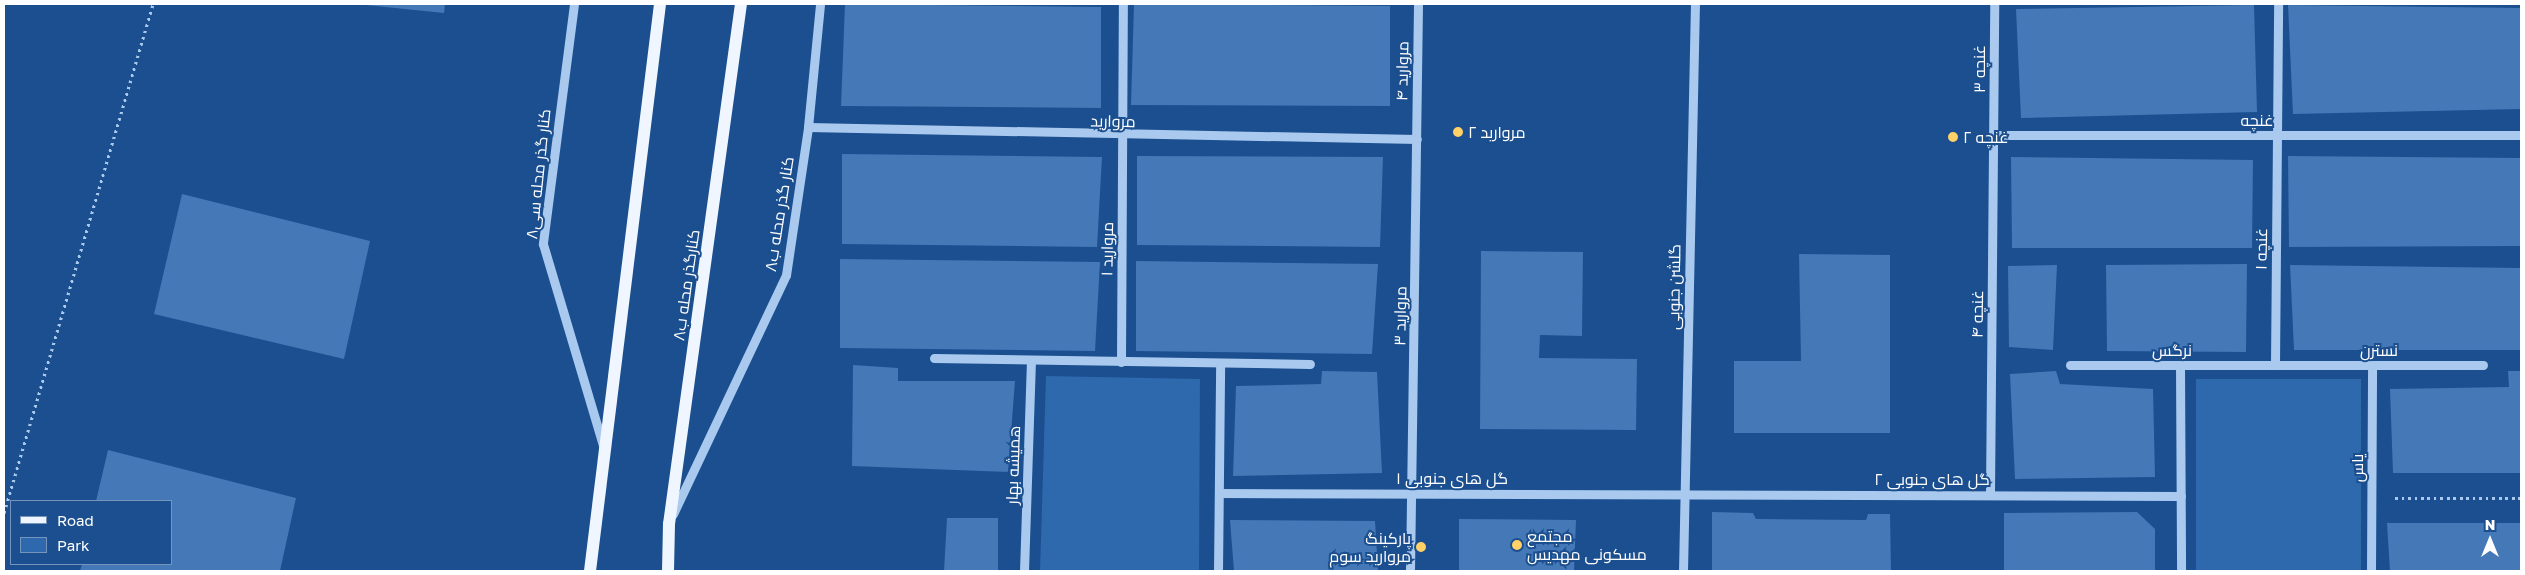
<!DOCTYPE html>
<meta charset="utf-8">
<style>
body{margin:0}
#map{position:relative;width:2525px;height:575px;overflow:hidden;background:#1b4f8f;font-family:"Golos Text",Cairo,sans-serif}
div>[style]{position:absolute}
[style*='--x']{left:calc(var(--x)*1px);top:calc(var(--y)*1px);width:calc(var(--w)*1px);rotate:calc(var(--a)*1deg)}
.green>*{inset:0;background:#2e69ad}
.building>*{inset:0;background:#4478b7}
.path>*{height:3px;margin-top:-1.5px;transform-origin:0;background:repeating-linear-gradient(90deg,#a9c9ee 0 2.5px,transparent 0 6.5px)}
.minor>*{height:9px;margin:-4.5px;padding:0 4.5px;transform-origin:4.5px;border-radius:4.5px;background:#a9c9ee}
.major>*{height:12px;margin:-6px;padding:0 6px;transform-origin:6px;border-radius:6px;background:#f0f6ff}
.dots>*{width:14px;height:14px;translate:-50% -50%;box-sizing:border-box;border:2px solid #1b4f8f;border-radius:50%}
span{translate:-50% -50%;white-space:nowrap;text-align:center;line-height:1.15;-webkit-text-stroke:4px #1b4f8f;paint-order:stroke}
.street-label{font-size:16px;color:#fff}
.poi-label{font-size:16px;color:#fff}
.left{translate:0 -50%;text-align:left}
.right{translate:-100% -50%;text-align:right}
.frame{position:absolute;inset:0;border:5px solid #fff;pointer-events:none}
.legend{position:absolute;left:10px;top:500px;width:162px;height:65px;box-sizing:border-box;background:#1b4f8f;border:1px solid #7695bc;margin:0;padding:6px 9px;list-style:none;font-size:15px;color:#fff}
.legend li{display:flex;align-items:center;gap:10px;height:25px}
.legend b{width:25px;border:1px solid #7695bc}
.north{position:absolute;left:2465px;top:515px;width:50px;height:50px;-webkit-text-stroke:4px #1b4f8f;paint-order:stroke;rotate:0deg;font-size:14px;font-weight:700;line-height:20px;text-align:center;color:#fff}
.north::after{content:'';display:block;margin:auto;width:18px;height:22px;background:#fff;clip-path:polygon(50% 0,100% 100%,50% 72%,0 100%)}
</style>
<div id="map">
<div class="green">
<div style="clip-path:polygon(1046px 376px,1200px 379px,1199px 571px,1040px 571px)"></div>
<div style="clip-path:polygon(2196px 379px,2361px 379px,2361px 571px,2196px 571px)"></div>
</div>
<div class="building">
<div style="clip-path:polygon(356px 4px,445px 4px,444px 13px)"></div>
<div style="clip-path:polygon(845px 4px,1101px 7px,1101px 108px,841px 106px)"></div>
<div style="clip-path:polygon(1134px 4px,1390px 6px,1390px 106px,1131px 105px)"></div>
<div style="clip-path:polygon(2254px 5px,2257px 112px,2021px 118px,2016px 9px)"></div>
<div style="clip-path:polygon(2288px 5px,2521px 8px,2521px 109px,2293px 114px)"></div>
<div style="clip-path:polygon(842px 154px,1102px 157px,1097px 247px,842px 244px)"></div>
<div style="clip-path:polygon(1137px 156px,1383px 157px,1380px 247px,1137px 245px)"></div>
<div style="clip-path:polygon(2288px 156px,2521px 158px,2521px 246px,2289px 247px)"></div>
<div style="clip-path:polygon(2011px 157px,2253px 160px,2252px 248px,2012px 248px)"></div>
<div style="clip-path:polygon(182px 194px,370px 241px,344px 359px,154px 314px)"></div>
<div style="clip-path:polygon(1481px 251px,1583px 252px,1582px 336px,1540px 335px,1539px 358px,1637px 359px,1636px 430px,1480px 429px)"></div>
<div style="clip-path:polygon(1799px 254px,1890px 255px,1890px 433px,1734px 433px,1734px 361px,1801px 361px)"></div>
<div style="clip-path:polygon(840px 259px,1100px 262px,1095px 351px,840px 348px)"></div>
<div style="clip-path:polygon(1136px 261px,1378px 264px,1372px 354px,1136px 351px)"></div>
<div style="clip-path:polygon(2247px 264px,2246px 352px,2107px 351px,2106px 265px)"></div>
<div style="clip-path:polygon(2057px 265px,2053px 350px,2009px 347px,2008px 266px)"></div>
<div style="clip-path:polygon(2290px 265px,2521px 268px,2521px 350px,2294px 350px)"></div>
<div style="clip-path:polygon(853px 365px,898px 368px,898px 381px,1015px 381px,1008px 472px,852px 466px)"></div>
<div style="clip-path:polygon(1322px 371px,1377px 372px,1382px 473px,1233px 476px,1236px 386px,1321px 384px)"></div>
<div style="clip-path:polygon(2056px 371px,2060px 384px,2153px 389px,2155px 477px,2015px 479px,2010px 374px)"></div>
<div style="clip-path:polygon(2508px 371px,2521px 371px,2521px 473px,2393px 473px,2390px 389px,2509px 387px)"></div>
<div style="clip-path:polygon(108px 450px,296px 498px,280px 571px,80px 571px,82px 564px,171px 564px,171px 501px,96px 501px)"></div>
<div style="clip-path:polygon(1712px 512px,1753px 513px,1756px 519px,1866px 520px,1868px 514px,1890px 514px,1891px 571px,1712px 571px)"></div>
<div style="clip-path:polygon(2137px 512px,2155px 529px,2155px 571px,2004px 571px,2004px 513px)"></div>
<div style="clip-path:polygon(947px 518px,998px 518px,998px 571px,944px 571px)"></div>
<div style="clip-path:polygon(1459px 519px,1576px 520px,1574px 571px,1459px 571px)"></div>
<div style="clip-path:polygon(1230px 520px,1375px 521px,1378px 571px,1234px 571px)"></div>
<div style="clip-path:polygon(2387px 523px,2521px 523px,2521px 571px,2390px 571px)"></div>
</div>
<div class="path">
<div style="--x:2395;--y:498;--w:126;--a:0"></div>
<div style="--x:4;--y:513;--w:530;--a:-73.68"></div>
</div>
<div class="minor">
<div style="--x:574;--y:4;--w:242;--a:97.4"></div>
<div style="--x:543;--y:244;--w:213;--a:73.4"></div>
<div style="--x:808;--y:127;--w:609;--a:1.13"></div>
<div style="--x:1993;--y:135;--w:528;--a:0"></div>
<div style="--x:934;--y:358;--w:376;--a:0.9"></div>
<div style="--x:1121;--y:362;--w:358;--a:-89.7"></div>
<div style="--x:2070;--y:365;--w:413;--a:0"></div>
<div style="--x:2180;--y:365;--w:206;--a:89.7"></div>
<div style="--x:2275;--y:365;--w:361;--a:-89.5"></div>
<div style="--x:1219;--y:493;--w:962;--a:0.18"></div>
<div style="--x:1990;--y:493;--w:489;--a:-89.5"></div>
<div style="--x:673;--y:514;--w:264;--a:-64.7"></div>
<div style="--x:786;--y:275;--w:150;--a:-81.5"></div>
<div style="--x:808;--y:127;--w:124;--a:-84.4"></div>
<div style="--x:1024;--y:571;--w:211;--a:-88.1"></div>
<div style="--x:1218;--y:571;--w:207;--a:-89.4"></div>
<div style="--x:1410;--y:571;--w:567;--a:-89.19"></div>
<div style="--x:1683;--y:571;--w:567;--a:-88.79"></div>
<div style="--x:2371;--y:571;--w:206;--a:-89.7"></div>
</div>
<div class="major">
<div style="--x:590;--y:571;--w:571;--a:-82.96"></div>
<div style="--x:668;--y:571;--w:47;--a:-88.8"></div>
<div style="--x:669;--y:524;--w:525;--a:-82.12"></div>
</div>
<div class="dots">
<div style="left:1458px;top:132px;background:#ffd166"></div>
<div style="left:1953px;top:137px;background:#ffd166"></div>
<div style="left:1517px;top:545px;background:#ffd166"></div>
<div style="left:1421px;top:547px;background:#ffd166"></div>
</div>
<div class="street-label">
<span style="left:1979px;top:69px;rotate:-90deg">غنچه ۳</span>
<span style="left:1402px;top:71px;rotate:-89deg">مروارید ۴</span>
<span style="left:2257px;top:120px">غنچه</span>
<span style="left:1113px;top:121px;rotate:1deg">مروارید</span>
<span style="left:538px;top:174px;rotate:-84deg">کنار گذر محله سی۸</span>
<span style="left:779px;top:214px;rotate:-81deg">کنار گذر محله ب۸</span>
<span style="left:1107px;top:249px;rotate:-89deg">مروارید ۱</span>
<span style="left:2261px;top:249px;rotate:-89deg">غنچه ۱</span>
<span style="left:686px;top:285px;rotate:-82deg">کنارگذر محله ب۸</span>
<span style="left:1674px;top:287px;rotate:-89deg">گلشن جنوبی</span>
<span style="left:1977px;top:314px;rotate:-89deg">غنچه ۴</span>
<span style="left:1400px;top:316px;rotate:-89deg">مروارید ۳</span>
<span style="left:2172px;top:350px">نرگس</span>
<span style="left:2379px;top:350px">نسترن</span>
<span style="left:1013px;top:465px;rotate:-88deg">همیشه بهار</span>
<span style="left:2357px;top:468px;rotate:-90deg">یاس</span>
<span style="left:1452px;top:478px">گل های جنوبی ۱</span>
<span style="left:1932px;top:479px">گل های جنوبی ۲</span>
</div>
<div class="poi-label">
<span class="left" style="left:1468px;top:132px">مروارید ۲</span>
<span class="left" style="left:1963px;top:137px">غنچه ۲</span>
<span class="left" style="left:1527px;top:545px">مجتمع<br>مسکونی مهدیس</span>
<span class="right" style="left:1411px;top:547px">پارکینگ<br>مروارید سوم</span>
</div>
<div class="frame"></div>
<ul class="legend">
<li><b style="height:6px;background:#f0f6ff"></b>Road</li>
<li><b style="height:14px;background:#2e69ad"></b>Park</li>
</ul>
<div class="north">N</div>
</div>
